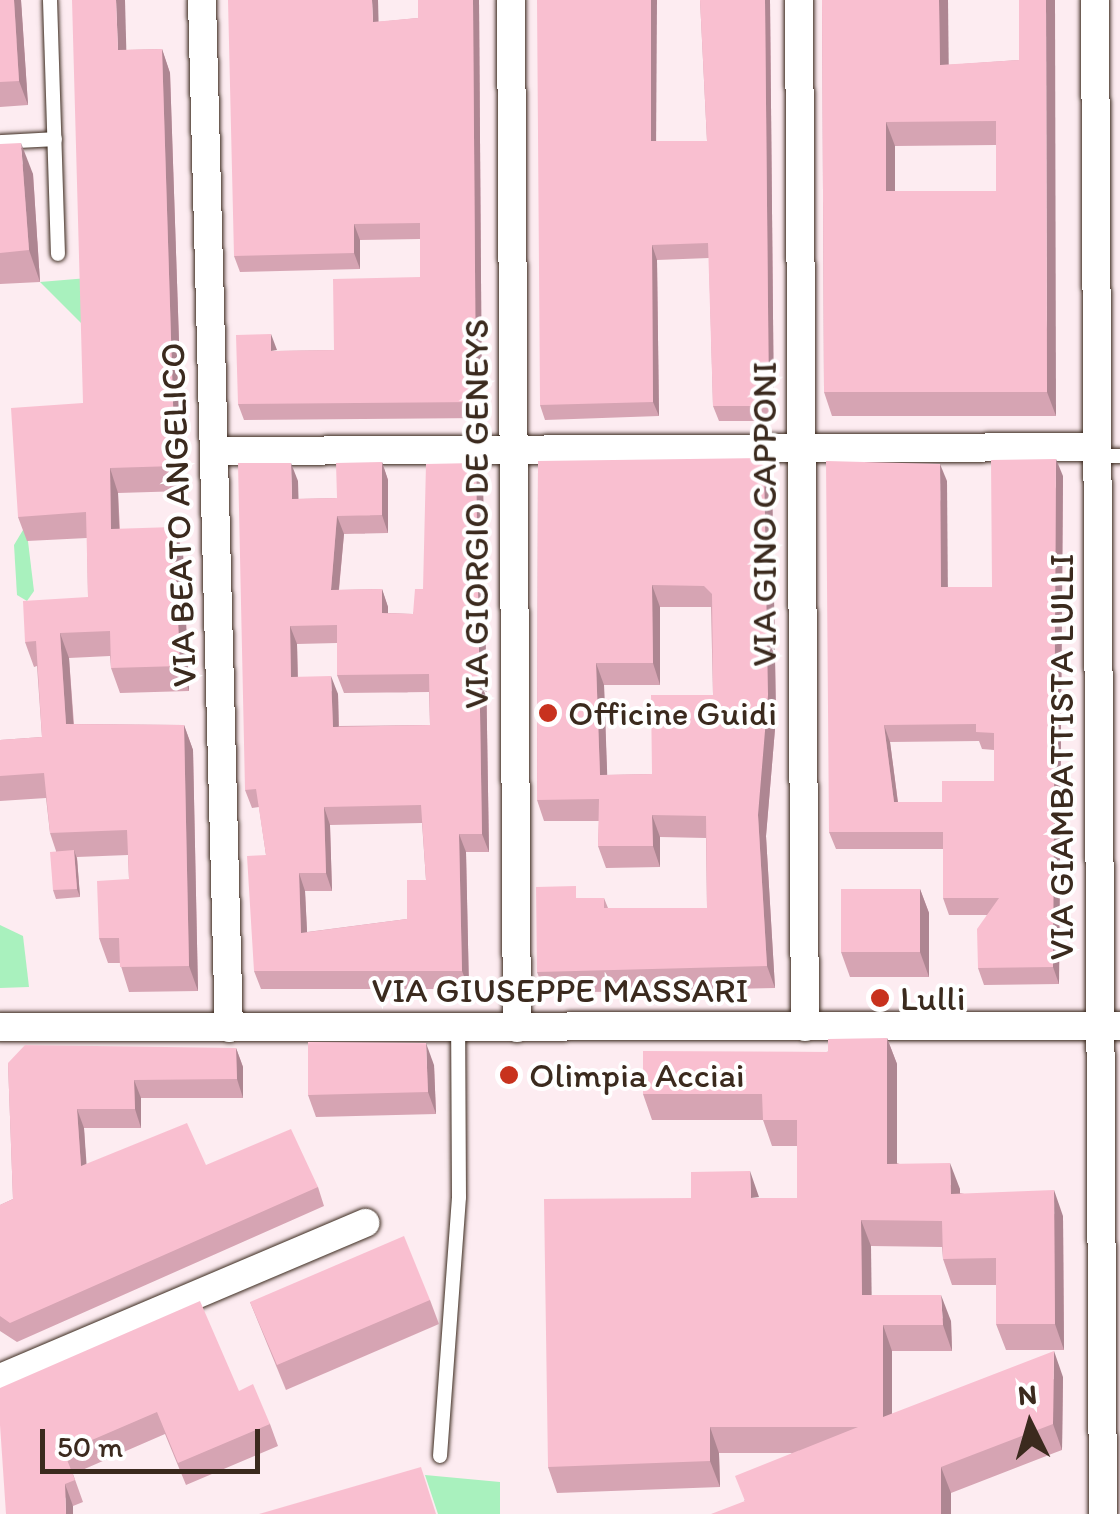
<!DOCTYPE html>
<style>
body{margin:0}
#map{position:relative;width:1120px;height:1514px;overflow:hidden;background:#fdecf1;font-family:Itim,sans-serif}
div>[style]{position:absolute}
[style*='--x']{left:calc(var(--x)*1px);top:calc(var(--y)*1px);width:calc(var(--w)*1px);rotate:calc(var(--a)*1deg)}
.green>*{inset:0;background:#a9f1be}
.roads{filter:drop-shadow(0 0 2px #3b2a1e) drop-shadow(0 0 2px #3b2a1e)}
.lane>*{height:14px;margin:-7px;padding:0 7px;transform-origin:7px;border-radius:7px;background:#fff}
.street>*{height:28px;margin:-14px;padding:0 14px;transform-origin:14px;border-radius:14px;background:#fff}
.wall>*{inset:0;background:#d6a4b3}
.shaded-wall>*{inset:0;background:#ae8692}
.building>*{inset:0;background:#f9bfd0}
.dots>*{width:28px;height:28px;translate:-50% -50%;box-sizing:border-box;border:5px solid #fff;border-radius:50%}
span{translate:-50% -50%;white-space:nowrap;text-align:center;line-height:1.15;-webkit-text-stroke:8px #fff;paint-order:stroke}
.street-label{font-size:35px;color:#3b2a1e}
.poi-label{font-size:35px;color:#3b2a1e}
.left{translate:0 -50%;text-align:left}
.north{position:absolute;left:980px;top:1374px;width:100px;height:100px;-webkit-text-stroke:8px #fff;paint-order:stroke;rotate:355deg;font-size:28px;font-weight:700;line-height:40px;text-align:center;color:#3b2a1e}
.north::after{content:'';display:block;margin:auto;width:35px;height:45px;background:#3b2a1e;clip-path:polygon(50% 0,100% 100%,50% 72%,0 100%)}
.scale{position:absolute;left:40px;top:1429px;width:220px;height:45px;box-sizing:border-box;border:5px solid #3b2a1e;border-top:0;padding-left:12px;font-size:30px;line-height:35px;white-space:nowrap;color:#3b2a1e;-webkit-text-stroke:8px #fff;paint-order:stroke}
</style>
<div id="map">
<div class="green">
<div style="clip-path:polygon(88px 278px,89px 331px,40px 282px)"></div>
<div style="clip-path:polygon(26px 525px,34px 591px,27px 601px,17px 595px,14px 545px)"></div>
<div style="clip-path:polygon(0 925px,23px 936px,29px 987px,0 988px)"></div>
<div style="clip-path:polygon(425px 1475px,500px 1482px,500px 1514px,438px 1514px)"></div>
</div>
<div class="roads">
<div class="lane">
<div style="--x:50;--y:0;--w:254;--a:88.2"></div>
<div style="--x:0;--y:142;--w:55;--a:-3.1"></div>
<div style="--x:1096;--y:456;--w:24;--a:0"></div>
<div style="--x:440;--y:1456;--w:260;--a:-85.8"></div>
<div style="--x:459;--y:1197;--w:169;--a:-90.3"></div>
</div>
<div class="street">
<div style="--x:202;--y:0;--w:1028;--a:88.5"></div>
<div style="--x:511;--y:0;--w:1028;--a:89.67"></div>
<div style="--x:799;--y:0;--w:1027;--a:89.67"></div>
<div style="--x:1095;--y:0;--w:1514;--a:89.7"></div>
<div style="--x:215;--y:451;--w:881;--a:-0.26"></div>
<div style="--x:0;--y:1027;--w:1120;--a:-0.05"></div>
<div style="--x:0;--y:1378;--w:397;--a:-23"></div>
</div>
</div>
<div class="wall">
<div style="clip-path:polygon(0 0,21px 0,28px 105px,0 107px)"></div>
<div style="clip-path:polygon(418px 0,479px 0,482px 418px,244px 420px,238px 404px,277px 351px,334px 350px,420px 277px,420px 239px,360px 240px,360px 269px,240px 272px,234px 256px,378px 22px,418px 18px)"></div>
<div style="clip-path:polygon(700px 0,770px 0,774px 421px,719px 421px,713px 406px,709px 258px,657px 260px,659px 416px,545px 420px,540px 405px,656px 141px,707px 141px)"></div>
<div style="clip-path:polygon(evenodd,822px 0,948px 0,948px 65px,1019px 60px,1056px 416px,832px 416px,824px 392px,822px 0,996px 145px,996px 191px,895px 191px,895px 146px,996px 145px)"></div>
<div style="clip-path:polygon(162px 49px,170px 73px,184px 491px,118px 493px,120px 529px,183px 552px,189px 691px,120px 693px,111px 668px,110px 656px,69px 658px,74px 724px,184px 725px,193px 750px,198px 991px,129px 992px,120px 963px,108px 963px,99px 938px,129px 879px,128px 855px,77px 857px,80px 897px,56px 899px,53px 890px,56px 851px,50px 833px,46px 798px,0 801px,0 740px,42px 737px,37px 666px,34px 667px,25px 642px,88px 597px,87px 538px,27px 541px,18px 517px,83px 403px,126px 50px)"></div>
<div style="clip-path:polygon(0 144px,33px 174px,40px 282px,0 284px)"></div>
<div style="clip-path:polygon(evenodd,538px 461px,772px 479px,776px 717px,766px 836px,775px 988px,545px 993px,537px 972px,580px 898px,604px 898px,608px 908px,707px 908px,706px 838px,660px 837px,660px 867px,606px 868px,598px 846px,599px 821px,544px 821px,537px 800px,538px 461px,660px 607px,711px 607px,713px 695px,652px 774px,607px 775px,604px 685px,660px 685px,660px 607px)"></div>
<div style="clip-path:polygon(evenodd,382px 462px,388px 480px,388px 533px,344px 534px,339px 590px,382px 589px,388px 607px,388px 613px,413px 614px,423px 589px,483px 481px,489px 852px,466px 852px,469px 989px,261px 989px,254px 971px,266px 855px,259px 807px,252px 808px,245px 790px,298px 481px,298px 499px,337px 498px,382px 462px,337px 643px,337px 675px,344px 693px,429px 692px,430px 725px,339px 726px,338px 694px,298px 677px,297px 644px,337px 643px,382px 462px,422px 823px,426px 880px,407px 919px,307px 932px,305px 891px,332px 891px,330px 825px,422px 823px)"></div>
<div style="clip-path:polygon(evenodd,1063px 476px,1059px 984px,984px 985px,978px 968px,987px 915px,949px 915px,943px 898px,943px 849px,836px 849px,829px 832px,947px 481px,947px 587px,992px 587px,1063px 476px,979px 741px,982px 749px,994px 750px,994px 781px,942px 802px,898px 802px,890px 742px,979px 741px)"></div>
<div style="clip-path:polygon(920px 889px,929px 913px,929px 977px,850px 977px,841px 952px)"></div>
<div style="clip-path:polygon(887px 1038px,897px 1064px,897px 1163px,960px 1189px,960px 1193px,1063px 1216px,1064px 1350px,1006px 1350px,996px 1324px,996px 1285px,952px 1285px,943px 1259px,942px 1247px,871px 1246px,871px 1295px,951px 1321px,952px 1351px,892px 1351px,892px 1414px,1063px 1377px,1062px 1450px,951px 1493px,744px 1501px,792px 1453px,719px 1453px,720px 1487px,557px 1493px,548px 1467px,759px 1198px,797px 1198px,797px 1146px,772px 1146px,763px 1120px,652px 1120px,643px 1094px)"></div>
<div style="clip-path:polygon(236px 1048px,243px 1067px,243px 1098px,141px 1098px,141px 1128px,84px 1128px,86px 1164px,206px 1165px,318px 1187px,324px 1206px,17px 1342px,0 1331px,0 1205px,13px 1199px,8px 1063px)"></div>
<div style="clip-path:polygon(434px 1065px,436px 1114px,316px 1117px,308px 1095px)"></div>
<div style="clip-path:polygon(430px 1300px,439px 1324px,286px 1390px,250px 1302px)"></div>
<div style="clip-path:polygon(239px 1391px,270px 1424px,278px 1446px,186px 1485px,165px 1434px,73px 1474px,83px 1502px,73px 1506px,0 1425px)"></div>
</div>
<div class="shaded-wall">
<div style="clip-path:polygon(14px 0,21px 0,28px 105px,19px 81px)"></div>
<div style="clip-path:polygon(116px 0,125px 0,127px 75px,118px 50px)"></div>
<div style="clip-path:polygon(372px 0,378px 0,379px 38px,373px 22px)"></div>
<div style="clip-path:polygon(473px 0,479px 0,482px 418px,476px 402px)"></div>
<div style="clip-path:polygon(651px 0,657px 0,656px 156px,651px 141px)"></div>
<div style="clip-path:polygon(765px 0,770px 0,774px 421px,769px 406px)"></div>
<div style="clip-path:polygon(939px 0,948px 0,949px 89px,940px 65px)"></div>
<div style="clip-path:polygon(1046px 0,1055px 0,1056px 416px,1047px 392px)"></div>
<div style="clip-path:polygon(162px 49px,170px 73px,184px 491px,175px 466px)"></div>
<div style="clip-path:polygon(886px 122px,895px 146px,895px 215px,886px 191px)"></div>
<div style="clip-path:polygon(21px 143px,33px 174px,40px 282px,29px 250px)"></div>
<div style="clip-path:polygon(354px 224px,360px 240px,360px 269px,354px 253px)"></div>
<div style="clip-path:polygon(652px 245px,657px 260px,659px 416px,653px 402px)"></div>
<div style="clip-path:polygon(271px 334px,277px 350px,271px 351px)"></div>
<div style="clip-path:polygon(764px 458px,772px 479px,776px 717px,766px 836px,775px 988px,767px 966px,758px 815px)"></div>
<div style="clip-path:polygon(1056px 459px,1063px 476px,1059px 984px,1053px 967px)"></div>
<div style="clip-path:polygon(382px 462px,388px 480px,388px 533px,382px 515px)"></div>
<div style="clip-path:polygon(291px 463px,298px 481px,299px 517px,292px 499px)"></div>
<div style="clip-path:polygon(476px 463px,483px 481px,489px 852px,482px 834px)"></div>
<div style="clip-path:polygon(940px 464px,947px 481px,948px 604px,941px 587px)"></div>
<div style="clip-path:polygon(110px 468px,118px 493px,120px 554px,111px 529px)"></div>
<div style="clip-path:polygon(337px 516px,344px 534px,337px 608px,331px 590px)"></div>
<div style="clip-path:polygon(174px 527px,183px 552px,189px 691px,180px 666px)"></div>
<div style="clip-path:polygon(652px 585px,660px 607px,660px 685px,653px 663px)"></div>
<div style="clip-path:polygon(382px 589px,388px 607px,388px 630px,382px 613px)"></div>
<div style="clip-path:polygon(290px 626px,297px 644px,298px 695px,291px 677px)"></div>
<div style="clip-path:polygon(60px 633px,69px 658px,75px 749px,66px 724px)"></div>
<div style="clip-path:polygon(596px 663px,604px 685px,608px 797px,600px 775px)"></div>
<div style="clip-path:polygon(331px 676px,338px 694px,339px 745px,333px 727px)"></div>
<div style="clip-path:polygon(184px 725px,193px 750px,198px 991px,189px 966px)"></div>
<div style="clip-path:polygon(884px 725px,890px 742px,900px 819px,894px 802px)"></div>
<div style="clip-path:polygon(324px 807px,330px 825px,332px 891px,326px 873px)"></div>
<div style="clip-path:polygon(652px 815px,660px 837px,660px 867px,653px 846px)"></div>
<div style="clip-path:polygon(459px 834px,466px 852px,469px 989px,462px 971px)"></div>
<div style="clip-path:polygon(74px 850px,77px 859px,80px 897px,77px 889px)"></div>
<div style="clip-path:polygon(299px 873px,305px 891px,308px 951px,301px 933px)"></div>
<div style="clip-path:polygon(920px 889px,929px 913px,929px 977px,920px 952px)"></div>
<div style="clip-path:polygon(887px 1038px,897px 1064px,897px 1190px,887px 1164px)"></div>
<div style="clip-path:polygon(426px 1043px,434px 1065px,436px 1114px,428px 1092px)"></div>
<div style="clip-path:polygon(236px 1048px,243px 1067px,243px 1098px,237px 1079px)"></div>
<div style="clip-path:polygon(134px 1080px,141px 1098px,141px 1128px,135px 1109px)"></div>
<div style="clip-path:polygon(77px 1109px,84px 1128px,88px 1185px,81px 1166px)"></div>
<div style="clip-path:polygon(950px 1163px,960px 1189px,960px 1220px,951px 1194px)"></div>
<div style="clip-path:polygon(750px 1171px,759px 1197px,751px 1198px)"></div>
<div style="clip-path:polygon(1054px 1190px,1063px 1216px,1064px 1350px,1055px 1324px)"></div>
<div style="clip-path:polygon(861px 1220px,871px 1246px,872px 1321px,862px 1295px)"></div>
<div style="clip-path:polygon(941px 1295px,951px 1321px,952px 1351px,943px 1325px)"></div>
<div style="clip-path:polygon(883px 1325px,892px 1351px,892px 1443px,883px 1417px)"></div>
<div style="clip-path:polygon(1054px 1351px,1063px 1377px,1062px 1450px,1053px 1424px)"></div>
<div style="clip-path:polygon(710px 1427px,719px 1453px,720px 1487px,710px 1461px)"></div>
<div style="clip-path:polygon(941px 1467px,951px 1493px,951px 1514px,941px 1514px)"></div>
<div style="clip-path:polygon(65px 1484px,73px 1506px,73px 1514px,66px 1514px)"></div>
</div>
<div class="building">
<div style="clip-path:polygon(0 0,14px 0,19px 81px,0 82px)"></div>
<div style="clip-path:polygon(72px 0,116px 0,118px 50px,162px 49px,175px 466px,110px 468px,111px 529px,174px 527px,180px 666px,111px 668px,110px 631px,60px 633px,66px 724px,184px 725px,189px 966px,120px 967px,119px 938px,99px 938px,97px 881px,129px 879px,127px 830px,50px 833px,44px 773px,0 776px,0 740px,42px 737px,36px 641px,25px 642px,23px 601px,88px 597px,86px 512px,18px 517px,11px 408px,83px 403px)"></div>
<div style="clip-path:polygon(228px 0,372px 0,373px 22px,418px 18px,418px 0,473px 0,476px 402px,238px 404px,236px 335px,271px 334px,271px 351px,334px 350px,333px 279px,420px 277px,420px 223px,354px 224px,354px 253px,234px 256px)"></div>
<div style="clip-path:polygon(537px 0,651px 0,651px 141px,707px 141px,700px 0,765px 0,769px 406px,713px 406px,708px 243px,652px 245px,653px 402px,540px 405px)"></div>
<div style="clip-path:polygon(evenodd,822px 0,939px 0,940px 65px,1019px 60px,1019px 0,1046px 0,1047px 392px,824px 392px,822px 0,996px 121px,996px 191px,886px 191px,886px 122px,996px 121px)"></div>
<div style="clip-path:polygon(21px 143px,29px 250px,0 253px,0 144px)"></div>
<div style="clip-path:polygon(evenodd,764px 458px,768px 695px,758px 815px,767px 966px,537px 972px,536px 887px,576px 886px,576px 898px,604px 898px,604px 908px,707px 908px,706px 816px,652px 815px,653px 846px,598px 846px,599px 799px,537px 800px,538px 461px,764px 458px,652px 585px,704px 586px,712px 594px,713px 695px,651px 695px,652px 774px,600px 775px,596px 663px,653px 663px,652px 585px)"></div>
<div style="clip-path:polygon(evenodd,1056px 459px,1053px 967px,978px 968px,977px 929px,999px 898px,943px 898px,943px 832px,829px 832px,826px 461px,940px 464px,941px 587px,992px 587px,991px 460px,1056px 459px,976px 724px,976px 732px,994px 733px,994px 781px,942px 781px,942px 802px,894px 802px,884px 725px,976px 724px)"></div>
<div style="clip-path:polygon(evenodd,382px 462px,382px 515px,337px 516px,331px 590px,382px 589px,382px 613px,413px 614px,415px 589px,423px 589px,426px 464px,476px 463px,482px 834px,459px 834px,462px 971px,254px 971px,247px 856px,266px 855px,256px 789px,245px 790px,238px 463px,291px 463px,292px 499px,337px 498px,336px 463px,382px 462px,337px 625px,337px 675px,429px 674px,430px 725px,333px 727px,331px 676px,291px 677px,290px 626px,337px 625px,382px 462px,421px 805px,426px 880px,407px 880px,407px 919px,301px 933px,299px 873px,326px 873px,324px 807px,421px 805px)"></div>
<div style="clip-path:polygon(74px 850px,77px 889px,53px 890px,50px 852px)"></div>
<div style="clip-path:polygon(841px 889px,920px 889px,920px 952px,841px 952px)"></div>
<div style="clip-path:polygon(887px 1038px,887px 1164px,950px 1163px,951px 1194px,1054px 1190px,1055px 1324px,996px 1324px,996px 1258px,943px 1259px,942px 1221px,861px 1220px,862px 1295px,941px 1295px,943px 1325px,883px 1325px,883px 1417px,1054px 1351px,1053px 1424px,941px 1467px,941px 1514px,711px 1514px,745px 1501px,735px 1476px,858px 1427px,710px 1427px,710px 1461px,548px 1467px,544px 1199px,691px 1198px,691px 1172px,750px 1171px,751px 1198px,797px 1198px,797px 1120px,763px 1120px,762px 1094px,643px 1094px,643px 1051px,828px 1052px,828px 1039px)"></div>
<div style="clip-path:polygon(308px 1042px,426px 1043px,428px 1092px,308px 1095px)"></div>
<div style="clip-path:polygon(25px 1045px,236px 1048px,237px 1079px,134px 1080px,135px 1109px,77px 1109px,81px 1166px,187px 1123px,206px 1165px,291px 1129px,318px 1187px,10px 1323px,0 1316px,0 1205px,13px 1199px,8px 1063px)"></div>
<div style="clip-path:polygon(404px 1236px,430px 1300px,277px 1365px,250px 1302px)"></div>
<div style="clip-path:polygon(200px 1301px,239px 1391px,253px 1384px,270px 1424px,178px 1463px,157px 1412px,64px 1452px,75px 1480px,65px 1484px,66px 1514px,6px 1514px,0 1425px,0 1388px)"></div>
<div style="clip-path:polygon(421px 1467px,436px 1514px,259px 1514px)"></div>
</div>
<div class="dots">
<div style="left:548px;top:713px;background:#c8321e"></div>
<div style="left:880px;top:998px;background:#c8321e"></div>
<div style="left:509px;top:1075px;background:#c8321e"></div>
</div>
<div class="street-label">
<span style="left:476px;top:514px;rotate:-90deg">VIA GIORGIO DE GENEYS</span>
<span style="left:764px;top:514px;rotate:-90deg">VIA GINO CAPPONI</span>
<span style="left:178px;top:515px;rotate:-92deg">VIA BEATO ANGELICO</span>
<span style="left:1061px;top:757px;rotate:-90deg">VIA GIAMBATTISTA LULLI</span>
<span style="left:560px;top:990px">VIA GIUSEPPE MASSARI</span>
</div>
<div class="poi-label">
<span class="left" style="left:568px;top:713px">Officine Guidi</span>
<span class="left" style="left:900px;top:998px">Lulli</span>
<span class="left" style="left:529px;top:1075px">Olimpia Acciai</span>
</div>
<div class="north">N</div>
<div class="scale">50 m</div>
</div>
